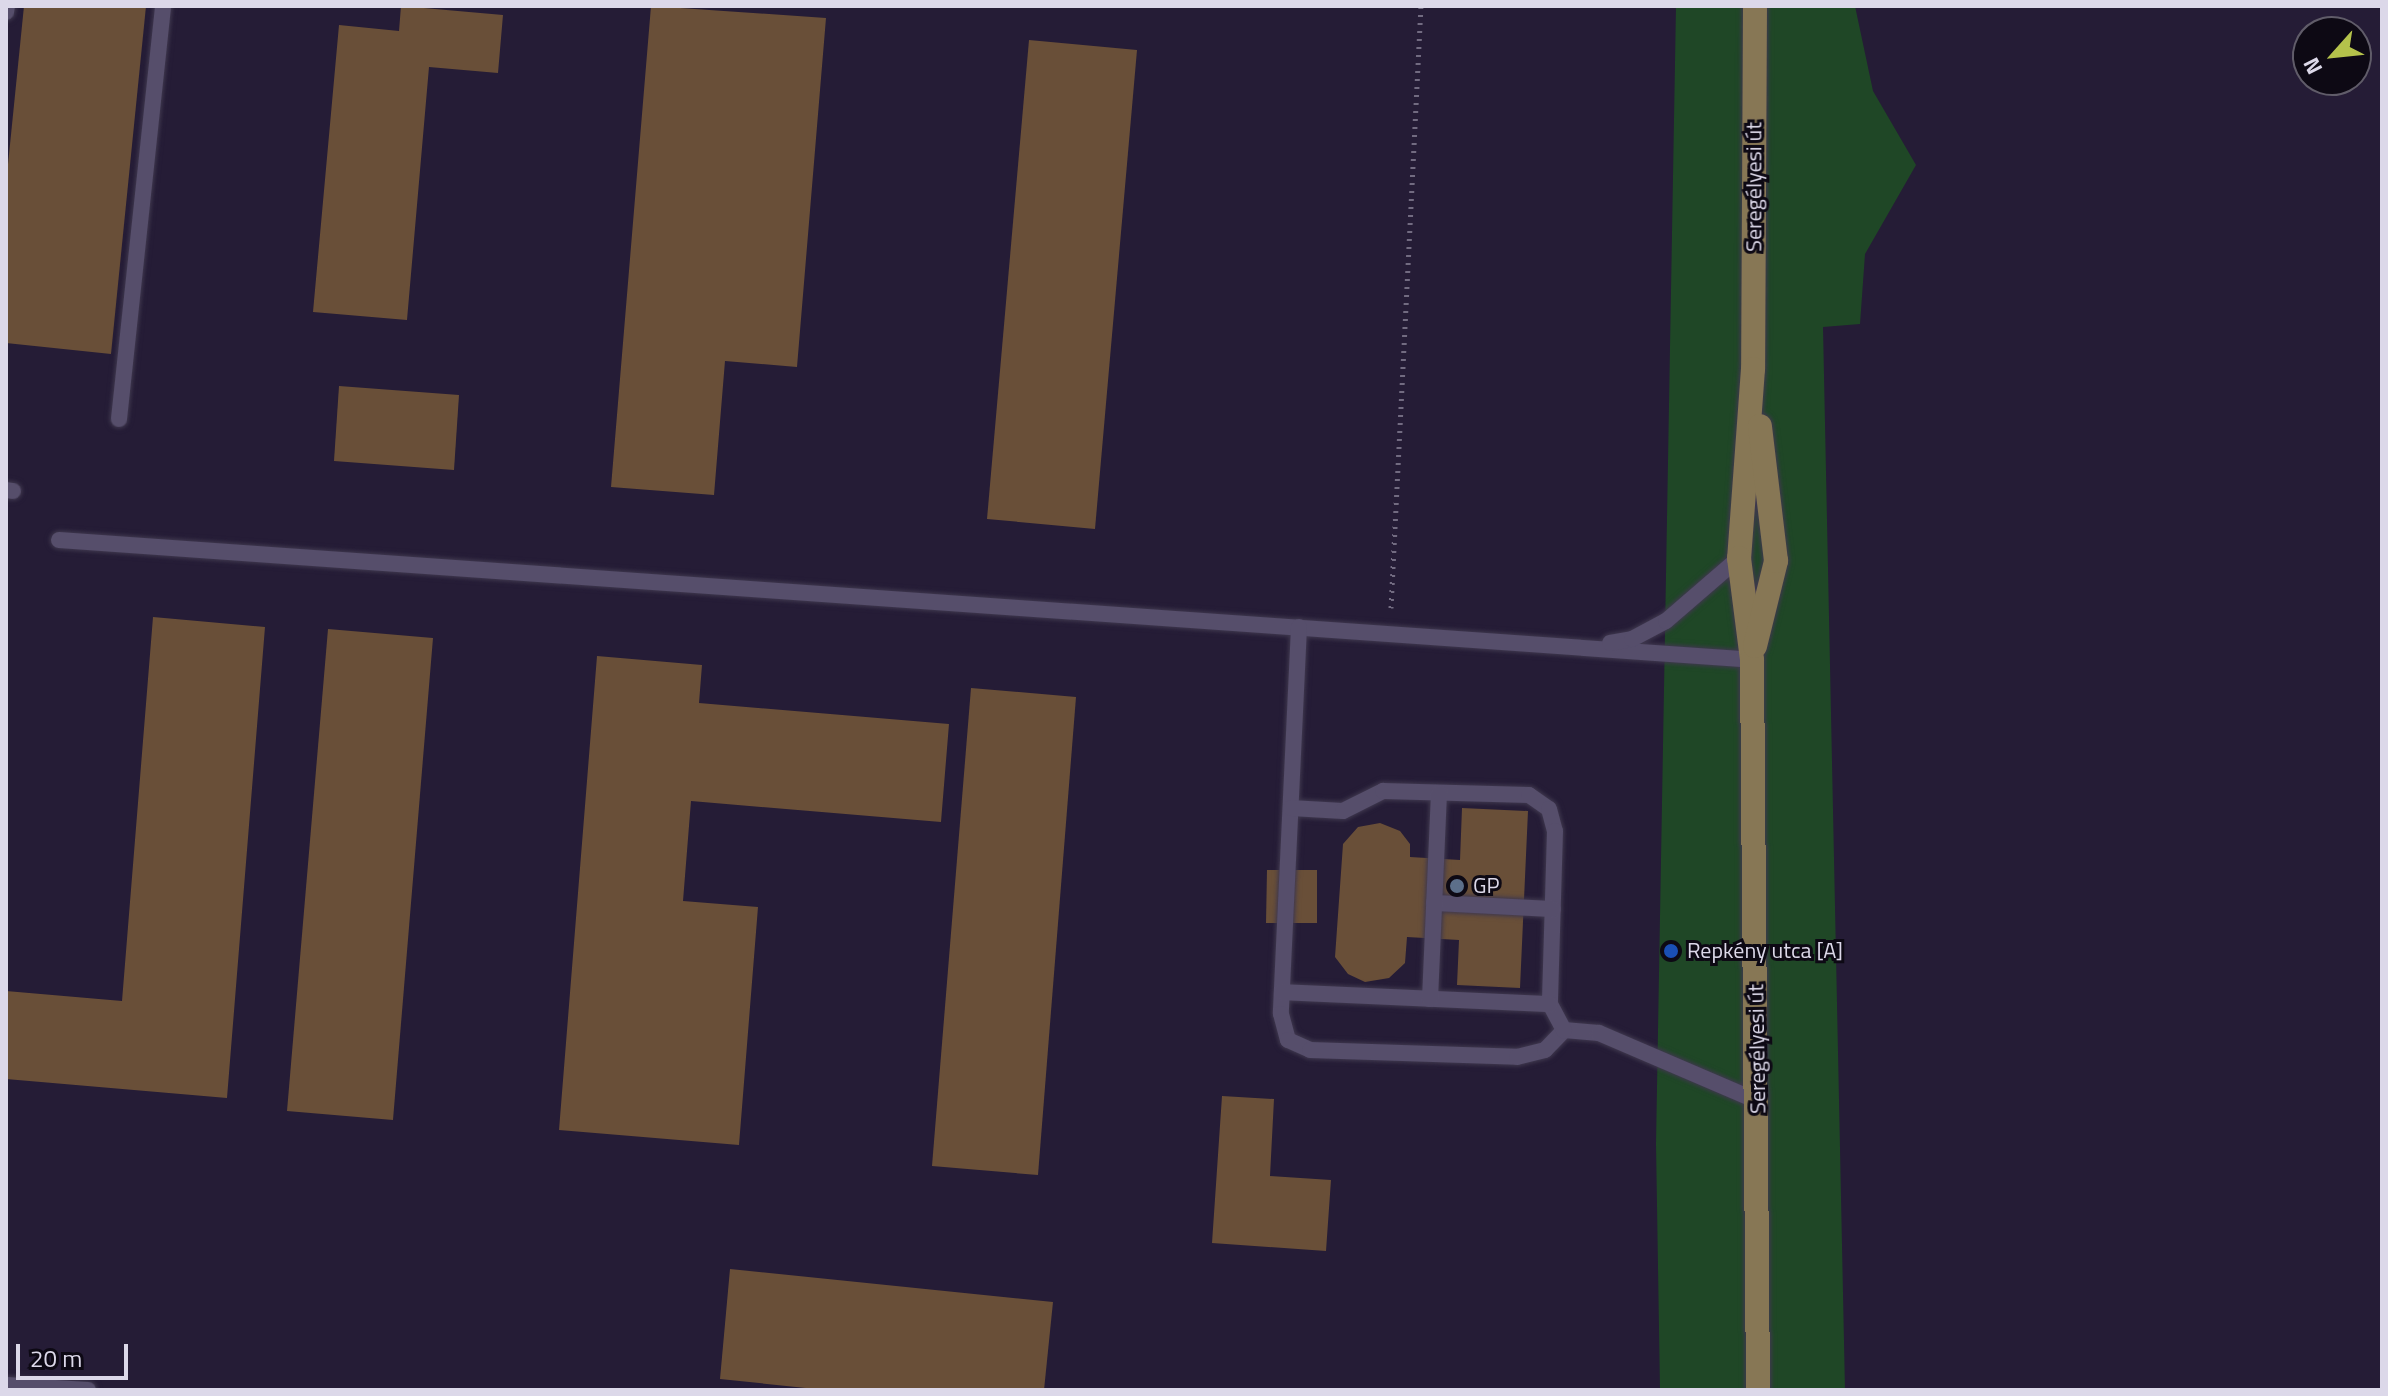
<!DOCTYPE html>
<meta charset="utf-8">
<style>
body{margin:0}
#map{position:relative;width:2388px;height:1396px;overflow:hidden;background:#251c36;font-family:"Titillium Web",sans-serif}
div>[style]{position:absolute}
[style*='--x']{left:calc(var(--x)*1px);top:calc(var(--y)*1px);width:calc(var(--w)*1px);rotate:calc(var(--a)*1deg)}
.green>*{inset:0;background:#1f4726}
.building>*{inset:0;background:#694f38}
.path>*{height:5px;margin-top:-2.5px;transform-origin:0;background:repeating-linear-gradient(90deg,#726b81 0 2px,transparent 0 8px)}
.roads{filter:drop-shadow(0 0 2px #3f384e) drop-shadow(0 0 2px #3f384e)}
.lane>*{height:16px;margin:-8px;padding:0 8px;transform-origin:8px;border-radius:8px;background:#564e6b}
.primary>*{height:24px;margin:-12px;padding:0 12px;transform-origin:12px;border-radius:12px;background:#877755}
.dots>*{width:22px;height:22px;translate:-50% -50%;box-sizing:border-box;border:4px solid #0d0914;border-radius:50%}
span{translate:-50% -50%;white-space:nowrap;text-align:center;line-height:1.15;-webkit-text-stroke:6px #0d0914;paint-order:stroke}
.street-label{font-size:22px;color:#dcd8e9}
.poi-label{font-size:22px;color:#dcd8e9}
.left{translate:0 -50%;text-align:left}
.frame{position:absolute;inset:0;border:8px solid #dcd8e9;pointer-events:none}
.north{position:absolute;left:2292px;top:16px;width:80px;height:80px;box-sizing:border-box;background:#0d0914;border:2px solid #605c69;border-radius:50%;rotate:243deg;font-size:22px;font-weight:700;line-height:32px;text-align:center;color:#dcd8e9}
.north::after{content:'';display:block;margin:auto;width:28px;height:36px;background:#b4c24b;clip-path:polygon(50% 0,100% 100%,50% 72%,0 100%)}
.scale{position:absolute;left:16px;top:1344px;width:112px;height:36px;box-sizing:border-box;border:4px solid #dcd8e9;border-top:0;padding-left:10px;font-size:24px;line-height:28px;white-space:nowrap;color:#dcd8e9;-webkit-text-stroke:6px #0d0914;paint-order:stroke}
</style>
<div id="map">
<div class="green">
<div style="clip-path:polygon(1676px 6px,1855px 6px,1873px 91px,1916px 165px,1865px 254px,1860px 324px,1823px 327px,1845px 1390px,1660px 1390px,1656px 1144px)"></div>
</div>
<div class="building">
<div style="clip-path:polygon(24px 6px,146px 6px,111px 354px,6px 343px,6px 184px)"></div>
<div style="clip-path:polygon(401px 6px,503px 15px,498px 73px,429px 67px,407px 320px,313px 312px,339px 25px,399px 31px)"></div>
<div style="clip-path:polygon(651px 6px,826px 18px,797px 367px,725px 361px,714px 495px,611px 487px)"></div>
<div style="clip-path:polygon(1029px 40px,1137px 50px,1095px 529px,987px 519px)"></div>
<div style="clip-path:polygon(339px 386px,459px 395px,454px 470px,334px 461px)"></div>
<div style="clip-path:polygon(153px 617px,265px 627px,227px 1098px,6px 1079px,6px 991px,122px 1001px)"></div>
<div style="clip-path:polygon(328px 629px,433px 638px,393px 1120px,287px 1111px)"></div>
<div style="clip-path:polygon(597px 656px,702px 665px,699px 703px,949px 724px,941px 822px,691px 801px,683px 901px,758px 907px,739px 1145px,559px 1130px)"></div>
<div style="clip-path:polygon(971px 688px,1076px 697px,1038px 1175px,932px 1166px)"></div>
<div style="clip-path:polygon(1462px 808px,1528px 811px,1520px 988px,1457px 985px,1459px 940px,1407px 937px,1405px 963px,1389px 978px,1365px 982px,1348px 974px,1335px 957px,1343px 844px,1358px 827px,1380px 823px,1400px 831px,1410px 844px,1410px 857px,1460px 860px)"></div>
<div style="clip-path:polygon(1267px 870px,1317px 870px,1317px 923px,1266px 923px)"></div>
<div style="clip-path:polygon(1222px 1096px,1274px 1099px,1270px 1176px,1331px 1180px,1326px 1251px,1212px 1243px)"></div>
<div style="clip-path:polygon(730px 1269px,1053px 1302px,1044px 1390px,825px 1390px,720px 1379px)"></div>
</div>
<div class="path">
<div style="--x:1391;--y:608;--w:603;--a:-87.15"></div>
</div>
<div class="roads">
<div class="lane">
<div style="--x:6;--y:12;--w:6;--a:-81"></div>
<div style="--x:119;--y:419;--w:415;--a:-83.9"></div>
<div style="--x:6;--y:490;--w:7;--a:8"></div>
<div style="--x:59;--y:540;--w:1697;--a:4.05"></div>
<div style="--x:1299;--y:627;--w:387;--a:92.7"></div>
<div style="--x:1281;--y:1014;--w:27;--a:75"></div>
<div style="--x:1288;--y:1040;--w:24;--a:24"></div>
<div style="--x:1310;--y:1050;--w:207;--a:1.9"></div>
<div style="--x:1517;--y:1057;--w:29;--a:-14"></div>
<div style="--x:1545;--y:1050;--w:28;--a:-46"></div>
<div style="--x:1564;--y:1030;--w:35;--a:5"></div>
<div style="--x:1599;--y:1033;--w:173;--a:23.2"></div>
<div style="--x:1610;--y:643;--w:22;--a:-10"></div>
<div style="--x:1632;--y:639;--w:38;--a:-28"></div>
<div style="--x:1666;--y:621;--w:96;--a:-40.8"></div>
<div style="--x:1291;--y:808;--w:52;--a:3.3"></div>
<div style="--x:1343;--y:811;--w:45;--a:-26.6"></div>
<div style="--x:1383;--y:791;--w:146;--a:1.6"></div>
<div style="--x:1529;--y:795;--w:24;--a:35"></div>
<div style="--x:1549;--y:809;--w:23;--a:75"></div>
<div style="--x:1555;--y:831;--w:173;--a:91.7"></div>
<div style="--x:1550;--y:1004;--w:30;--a:62"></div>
<div style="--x:1434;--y:903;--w:119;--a:2.9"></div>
<div style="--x:1282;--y:992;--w:268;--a:2.6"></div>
<div style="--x:1430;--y:999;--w:206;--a:-87.5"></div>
<div style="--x:6;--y:1385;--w:82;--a:3.5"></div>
</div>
<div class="primary">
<div style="--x:1755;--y:6;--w:363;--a:90.3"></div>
<div style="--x:1753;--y:369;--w:190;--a:94.2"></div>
<div style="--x:1739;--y:558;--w:103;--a:82.7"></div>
<div style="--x:1752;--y:660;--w:730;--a:89.53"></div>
<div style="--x:1755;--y:646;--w:88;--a:-76.1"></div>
<div style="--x:1776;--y:561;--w:136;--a:-96.8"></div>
</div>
</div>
<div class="dots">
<div style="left:1457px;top:886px;background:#5c6f8a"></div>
<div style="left:1671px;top:951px;background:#1a4fb4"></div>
</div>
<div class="street-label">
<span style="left:1754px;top:187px;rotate:-90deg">Seregélyesi út</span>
<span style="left:1757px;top:1049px;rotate:-91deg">Seregélyesi út</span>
</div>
<div class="poi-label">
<span class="left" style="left:1473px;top:886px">GP</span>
<span class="left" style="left:1687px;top:951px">Repkény utca [A]</span>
</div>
<div class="frame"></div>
<div class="north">N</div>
<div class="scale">20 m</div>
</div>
